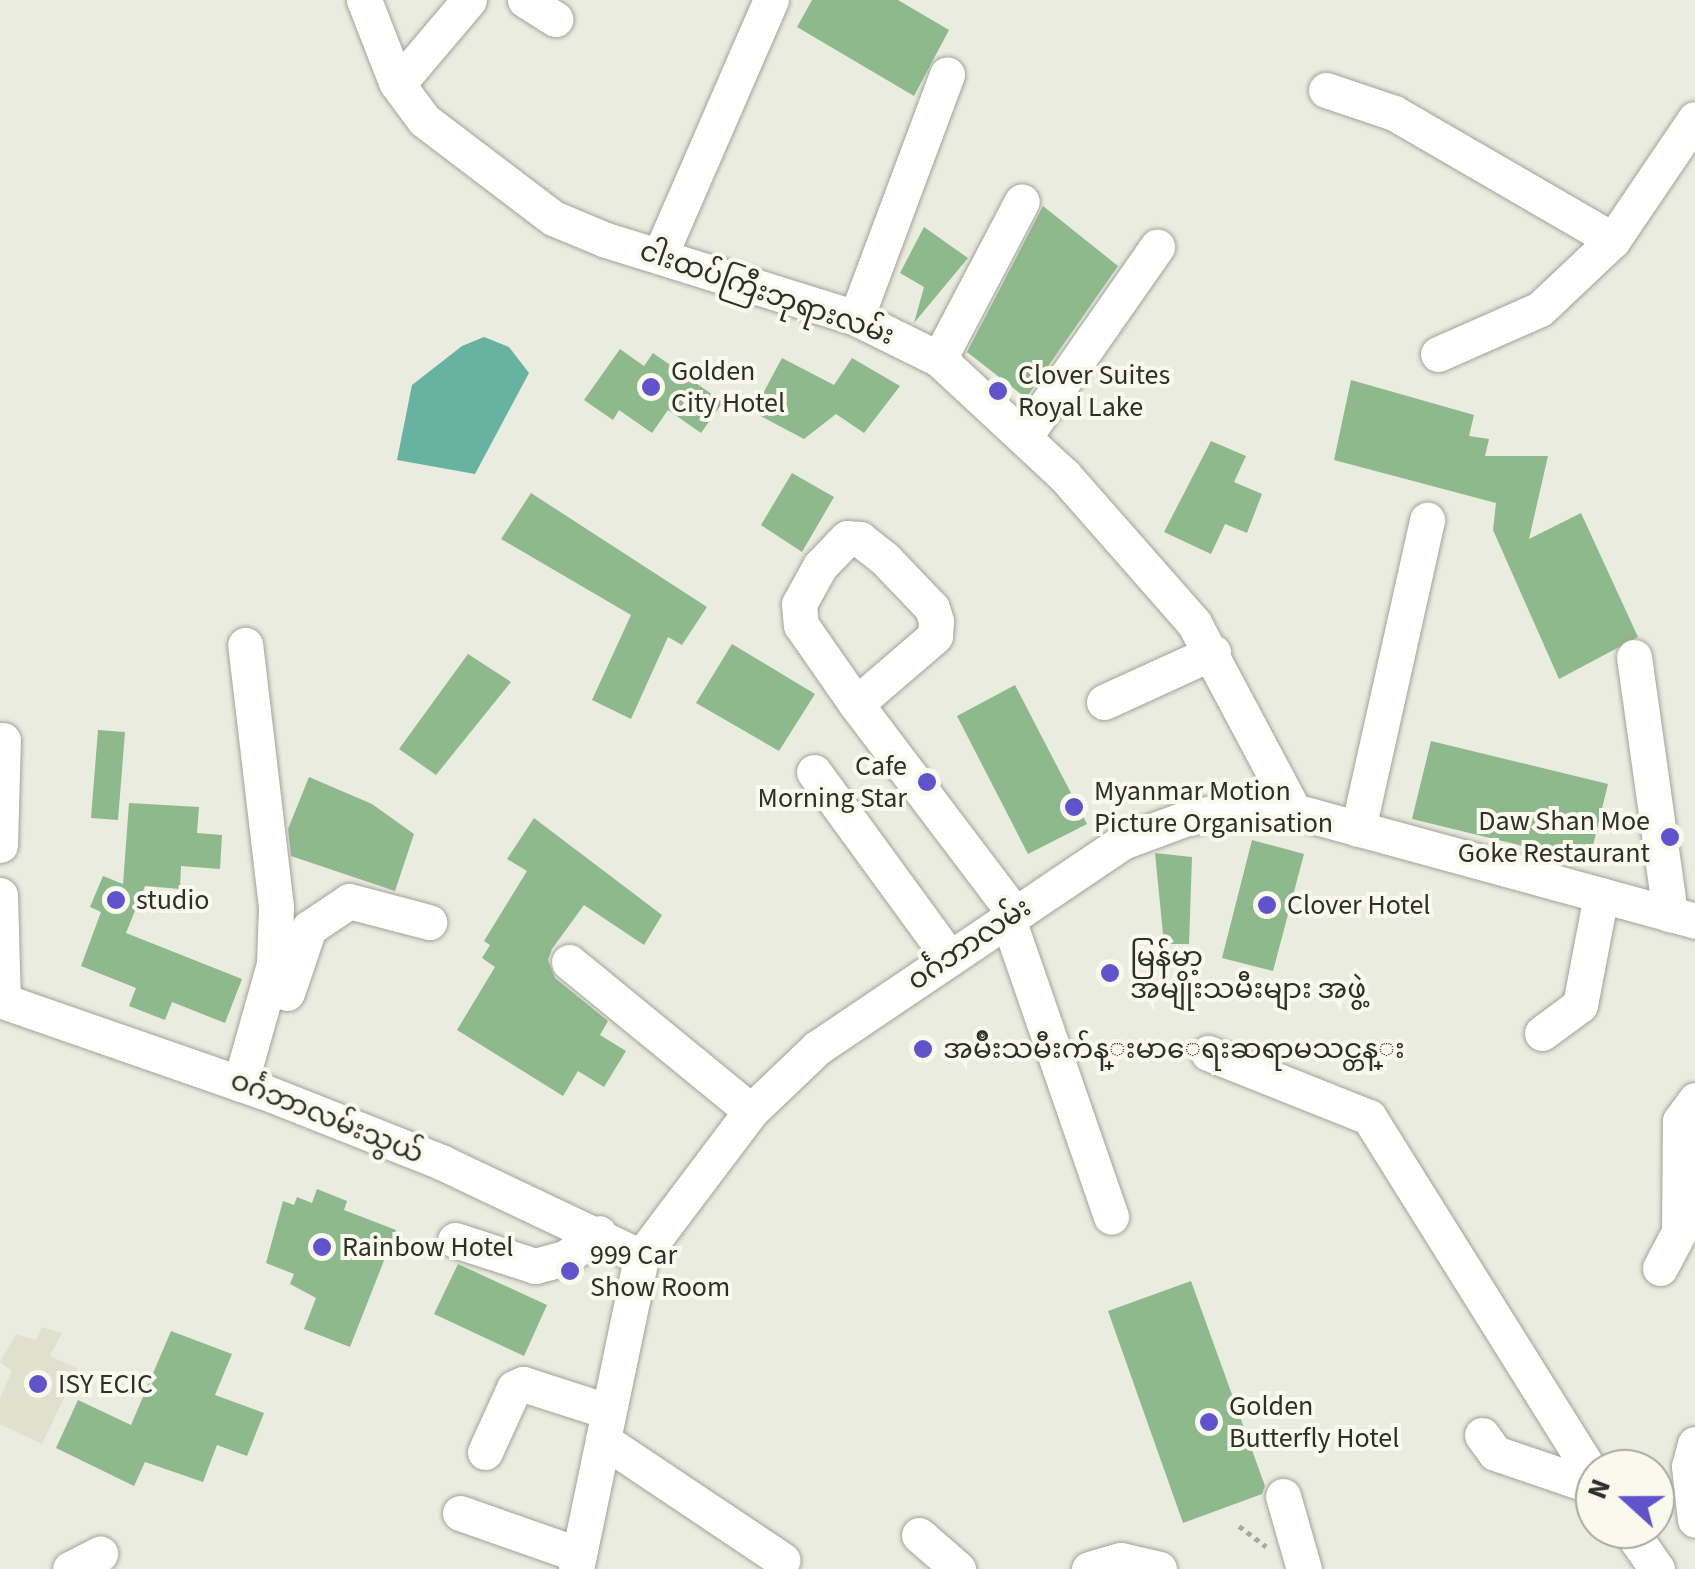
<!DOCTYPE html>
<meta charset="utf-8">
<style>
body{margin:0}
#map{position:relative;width:1695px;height:1569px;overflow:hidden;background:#ebece0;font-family:"Source Sans 3","Noto Sans Myanmar",sans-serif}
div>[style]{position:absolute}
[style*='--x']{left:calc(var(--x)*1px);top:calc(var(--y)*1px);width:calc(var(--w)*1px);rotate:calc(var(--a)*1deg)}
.built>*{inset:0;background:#dfe0ce}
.water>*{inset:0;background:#68b2a2}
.building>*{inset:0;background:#8db98c}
.path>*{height:5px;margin-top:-2.5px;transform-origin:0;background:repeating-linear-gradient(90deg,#a8a9a0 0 5px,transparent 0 10px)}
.roads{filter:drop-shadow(0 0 2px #a2a297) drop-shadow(0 0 2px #a2a297)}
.minor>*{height:35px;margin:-17.5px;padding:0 17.5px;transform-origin:17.5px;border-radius:17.5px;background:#fff}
.dots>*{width:28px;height:28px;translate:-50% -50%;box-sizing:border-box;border:5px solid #f9f9ed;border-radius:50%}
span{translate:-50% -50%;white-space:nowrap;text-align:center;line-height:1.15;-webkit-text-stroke:8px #f9f9ed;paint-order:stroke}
.street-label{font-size:28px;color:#2e2e2a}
.poi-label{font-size:28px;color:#2e2e2a}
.left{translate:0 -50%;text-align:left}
.right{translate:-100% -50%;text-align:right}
.north{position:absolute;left:1575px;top:1449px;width:100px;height:100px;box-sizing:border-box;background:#f9f9ed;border:2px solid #a8a89f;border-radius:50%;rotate:291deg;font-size:28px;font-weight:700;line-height:40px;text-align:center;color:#2e2e2a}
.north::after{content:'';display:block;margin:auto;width:35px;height:45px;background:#6153cb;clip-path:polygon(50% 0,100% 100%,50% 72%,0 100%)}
</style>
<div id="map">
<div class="built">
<div style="clip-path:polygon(42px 1327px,62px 1333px,50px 1356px,78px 1369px,42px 1444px,0 1424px,0 1398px,12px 1371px,0 1362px,16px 1334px,36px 1340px)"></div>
</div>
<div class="water">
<div style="clip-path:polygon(484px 337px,509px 347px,529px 373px,475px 474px,397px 460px,412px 385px,462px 346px)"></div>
</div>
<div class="building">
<div style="clip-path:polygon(812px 0,898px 0,949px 30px,914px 96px,797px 27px)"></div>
<div style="clip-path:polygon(1043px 206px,1118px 266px,1026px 398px,967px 352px)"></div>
<div style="clip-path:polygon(924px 227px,968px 258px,914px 323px,924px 287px,900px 273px)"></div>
<div style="clip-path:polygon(620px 349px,644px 366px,653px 353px,723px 402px,701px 433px,668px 410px,652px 433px,619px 410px,613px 420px,584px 400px)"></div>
<div style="clip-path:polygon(782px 358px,834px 385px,852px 358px,900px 386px,864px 433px,836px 414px,804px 439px,753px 412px)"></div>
<div style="clip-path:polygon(1351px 380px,1474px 415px,1469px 436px,1489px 439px,1485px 456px,1548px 456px,1529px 539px,1581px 513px,1638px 637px,1559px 679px,1493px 530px,1496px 503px,1334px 460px)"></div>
<div style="clip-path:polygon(1211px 441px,1246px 456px,1234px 482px,1262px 494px,1247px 533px,1225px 524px,1211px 554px,1164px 532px)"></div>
<div style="clip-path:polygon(792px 473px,834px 497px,802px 552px,761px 525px)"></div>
<div style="clip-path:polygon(531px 493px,707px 607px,682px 645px,668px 637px,631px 719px,592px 700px,631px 615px,501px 539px)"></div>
<div style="clip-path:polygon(732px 644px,815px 694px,779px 751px,696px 703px)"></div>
<div style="clip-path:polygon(468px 654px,511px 682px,436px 775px,399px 749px)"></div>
<div style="clip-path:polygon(1015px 685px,1087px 824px,1028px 854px,957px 716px)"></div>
<div style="clip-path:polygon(98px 730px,125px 732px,118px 820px,91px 818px)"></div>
<div style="clip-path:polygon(1431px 741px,1608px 784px,1589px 862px,1412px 819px)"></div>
<div style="clip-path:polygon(309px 777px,372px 804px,414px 834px,395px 891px,291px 856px,288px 829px)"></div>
<div style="clip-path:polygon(129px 803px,199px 807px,197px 833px,222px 835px,220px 869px,181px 866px,180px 889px,145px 886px,126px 933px,242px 979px,225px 1023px,172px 1002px,165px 1020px,129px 1006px,136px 988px,81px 966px,101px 912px,90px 907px,103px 876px,123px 884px)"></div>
<div style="clip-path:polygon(534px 818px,662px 915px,644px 945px,584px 905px,552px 949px,548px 960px,555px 978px,608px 1021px,600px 1035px,626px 1051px,604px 1087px,578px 1071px,563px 1096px,457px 1030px,495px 967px,482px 958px,490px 945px,484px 941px,527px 871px,507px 859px)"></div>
<div style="clip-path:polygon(1252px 840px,1304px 854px,1273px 971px,1222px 958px)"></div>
<div style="clip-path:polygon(1155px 853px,1192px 857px,1189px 944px,1164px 944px)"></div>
<div style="clip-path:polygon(317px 1189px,347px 1201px,344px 1210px,396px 1230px,350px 1347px,304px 1329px,316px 1298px,290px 1284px,294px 1274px,266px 1263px,283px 1201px,294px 1205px,297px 1197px,312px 1203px)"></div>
<div style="clip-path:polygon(458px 1264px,547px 1305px,524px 1356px,434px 1314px)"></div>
<div style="clip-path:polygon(1191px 1281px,1265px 1486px,1262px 1494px,1183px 1523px,1108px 1311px)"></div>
<div style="clip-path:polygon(171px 1331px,232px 1354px,215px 1395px,264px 1413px,247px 1456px,217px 1445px,203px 1482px,145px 1462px,134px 1486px,56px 1448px,78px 1400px,131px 1425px)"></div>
</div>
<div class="path">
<div style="--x:1239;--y:1526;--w:34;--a:37"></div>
</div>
<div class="roads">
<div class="minor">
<div style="--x:364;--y:0;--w:88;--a:68.7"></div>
<div style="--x:396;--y:82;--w:47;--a:53.6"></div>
<div style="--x:424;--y:120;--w:162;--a:37.2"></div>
<div style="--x:553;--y:218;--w:57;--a:22.5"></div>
<div style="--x:606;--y:240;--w:262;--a:17.3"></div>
<div style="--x:856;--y:318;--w:93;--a:26.3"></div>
<div style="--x:939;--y:359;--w:171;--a:42.9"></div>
<div style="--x:1064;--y:475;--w:197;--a:48.7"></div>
<div style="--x:1194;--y:623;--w:213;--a:62"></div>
<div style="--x:525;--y:0;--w:36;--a:32"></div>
<div style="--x:398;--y:84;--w:110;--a:-49.8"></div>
<div style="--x:1326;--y:90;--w:72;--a:18.7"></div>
<div style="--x:1394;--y:113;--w:253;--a:30.1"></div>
<div style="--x:660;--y:255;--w:278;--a:-66.5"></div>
<div style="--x:856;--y:318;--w:260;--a:-69.5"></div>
<div style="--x:1438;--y:354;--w:111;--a:-23.8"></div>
<div style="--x:1540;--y:309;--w:100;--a:-43.4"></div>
<div style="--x:1613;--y:240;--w:146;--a:-55.9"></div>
<div style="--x:939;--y:359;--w:178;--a:-62.3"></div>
<div style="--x:1025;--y:436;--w:231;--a:-55.1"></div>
<div style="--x:1634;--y:657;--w:260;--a:82"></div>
<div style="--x:1104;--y:702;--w:120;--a:-24.6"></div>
<div style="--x:856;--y:704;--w:104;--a:-40.7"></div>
<div style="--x:935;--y:636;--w:15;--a:-86"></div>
<div style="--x:936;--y:621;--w:14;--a:-107"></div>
<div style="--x:932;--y:608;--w:69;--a:-133.8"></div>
<div style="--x:884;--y:558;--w:31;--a:-142"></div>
<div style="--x:860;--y:539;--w:13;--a:-176"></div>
<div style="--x:847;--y:538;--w:39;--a:134"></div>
<div style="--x:820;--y:566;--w:43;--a:118.9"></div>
<div style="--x:799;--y:604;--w:21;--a:85"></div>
<div style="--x:801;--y:625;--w:96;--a:55.2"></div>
<div style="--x:856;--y:704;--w:263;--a:52.9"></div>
<div style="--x:814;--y:772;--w:229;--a:53.9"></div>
<div style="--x:1358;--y:829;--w:317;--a:-77.4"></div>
<div style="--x:0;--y:845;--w:105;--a:-88.4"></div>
<div style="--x:0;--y:895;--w:106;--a:88.4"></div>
<div style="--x:3;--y:1001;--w:274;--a:19.2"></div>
<div style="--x:262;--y:1091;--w:193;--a:21.6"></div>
<div style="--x:441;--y:1162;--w:221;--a:25.4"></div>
<div style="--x:1008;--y:919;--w:315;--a:70.9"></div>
<div style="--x:569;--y:962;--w:235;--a:39.3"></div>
<div style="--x:287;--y:993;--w:69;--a:-71.3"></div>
<div style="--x:309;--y:928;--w:48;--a:-34"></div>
<div style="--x:349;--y:901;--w:83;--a:14.7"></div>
<div style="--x:1542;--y:1033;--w:47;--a:-36.4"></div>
<div style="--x:1580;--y:1005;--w:112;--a:-79.2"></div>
<div style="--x:1208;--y:1053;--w:173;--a:21.7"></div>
<div style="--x:1369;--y:1117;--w:426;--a:58"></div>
<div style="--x:240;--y:1084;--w:125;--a:-74.2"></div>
<div style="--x:274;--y:964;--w:57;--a:-88"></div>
<div style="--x:276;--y:907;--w:264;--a:-96.7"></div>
<div style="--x:455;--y:1240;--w:84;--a:18"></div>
<div style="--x:535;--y:1266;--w:31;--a:-15"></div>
<div style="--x:565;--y:1258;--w:42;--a:-36.3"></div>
<div style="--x:1660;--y:1268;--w:41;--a:-62.2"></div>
<div style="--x:1679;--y:1232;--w:111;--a:-89.5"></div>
<div style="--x:1680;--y:1121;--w:26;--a:-54"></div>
<div style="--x:1482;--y:1435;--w:22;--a:54"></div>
<div style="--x:1495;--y:1453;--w:106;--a:18.8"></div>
<div style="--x:603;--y:1440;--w:216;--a:33.8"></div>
<div style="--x:1695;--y:1444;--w:23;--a:105"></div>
<div style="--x:1689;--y:1466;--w:54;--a:83.7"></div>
<div style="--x:485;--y:1452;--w:70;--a:-65.6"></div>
<div style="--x:514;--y:1388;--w:10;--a:-24"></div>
<div style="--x:523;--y:1384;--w:88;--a:17.8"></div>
<div style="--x:1283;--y:1496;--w:76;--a:74"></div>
<div style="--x:460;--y:1513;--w:126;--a:19.4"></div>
<div style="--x:1629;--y:1529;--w:49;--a:55"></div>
<div style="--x:919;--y:1535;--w:52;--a:41.1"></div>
<div style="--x:70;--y:1569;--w:34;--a:-27"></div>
<div style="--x:576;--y:1569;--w:319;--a:-78.2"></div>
<div style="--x:641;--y:1257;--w:183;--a:-53"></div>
<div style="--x:751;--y:1111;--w:91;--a:-43.7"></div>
<div style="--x:817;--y:1048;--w:368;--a:-34"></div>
<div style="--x:1122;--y:842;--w:69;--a:-20.3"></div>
<div style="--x:1187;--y:818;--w:54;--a:-10.7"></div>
<div style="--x:1240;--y:808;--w:54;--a:3.2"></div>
<div style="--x:1294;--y:811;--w:416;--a:15.3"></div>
<div style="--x:1089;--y:1569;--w:33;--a:-16"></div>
<div style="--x:1121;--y:1560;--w:39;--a:13"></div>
</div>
</div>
<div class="dots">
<div style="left:651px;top:387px;background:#6153cb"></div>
<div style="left:998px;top:391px;background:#6153cb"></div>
<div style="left:927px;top:782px;background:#6153cb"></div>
<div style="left:1074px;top:807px;background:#6153cb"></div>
<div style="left:1670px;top:837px;background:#6153cb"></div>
<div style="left:116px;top:900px;background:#6153cb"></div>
<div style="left:1267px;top:905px;background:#6153cb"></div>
<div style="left:1110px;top:973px;background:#6153cb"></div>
<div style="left:923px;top:1049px;background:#6153cb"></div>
<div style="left:322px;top:1247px;background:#6153cb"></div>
<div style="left:570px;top:1271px;background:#6153cb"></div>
<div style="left:38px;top:1384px;background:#6153cb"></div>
<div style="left:1209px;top:1422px;background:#6153cb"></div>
</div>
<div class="street-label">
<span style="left:767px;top:293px;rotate:19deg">ငါးထပ်ကြီးဘုရားလမ်း</span>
<span style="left:969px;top:944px;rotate:-34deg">ဝင်္ဂဘာလမ်း</span>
<span style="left:327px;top:1117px;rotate:22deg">ဝင်္ဂဘာလမ်းသွယ်</span>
</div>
<div class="poi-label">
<span class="left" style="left:671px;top:387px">Golden<br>City Hotel</span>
<span class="left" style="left:1018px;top:391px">Clover Suites<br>Royal Lake</span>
<span class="right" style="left:907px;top:782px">Cafe<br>Morning Star</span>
<span class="left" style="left:1094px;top:807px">Myanmar Motion<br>Picture Organisation</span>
<span class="right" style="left:1650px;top:837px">Daw Shan Moe<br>Goke Restaurant</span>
<span class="left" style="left:136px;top:900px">studio</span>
<span class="left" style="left:1287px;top:905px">Clover Hotel</span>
<span class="left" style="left:1130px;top:973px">မြန်မာ့<br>အမျိုးသမီးများ အဖွဲ့</span>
<span class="left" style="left:943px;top:1049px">အမ်ိဳးသမီးက်န္းမာေရးဆရာမသင္တန္း</span>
<span class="left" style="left:342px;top:1247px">Rainbow Hotel</span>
<span class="left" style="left:590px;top:1271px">999 Car<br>Show Room</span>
<span class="left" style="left:58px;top:1384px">ISY ECIC</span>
<span class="left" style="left:1229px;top:1422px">Golden<br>Butterfly Hotel</span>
</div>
<div class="north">N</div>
</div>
